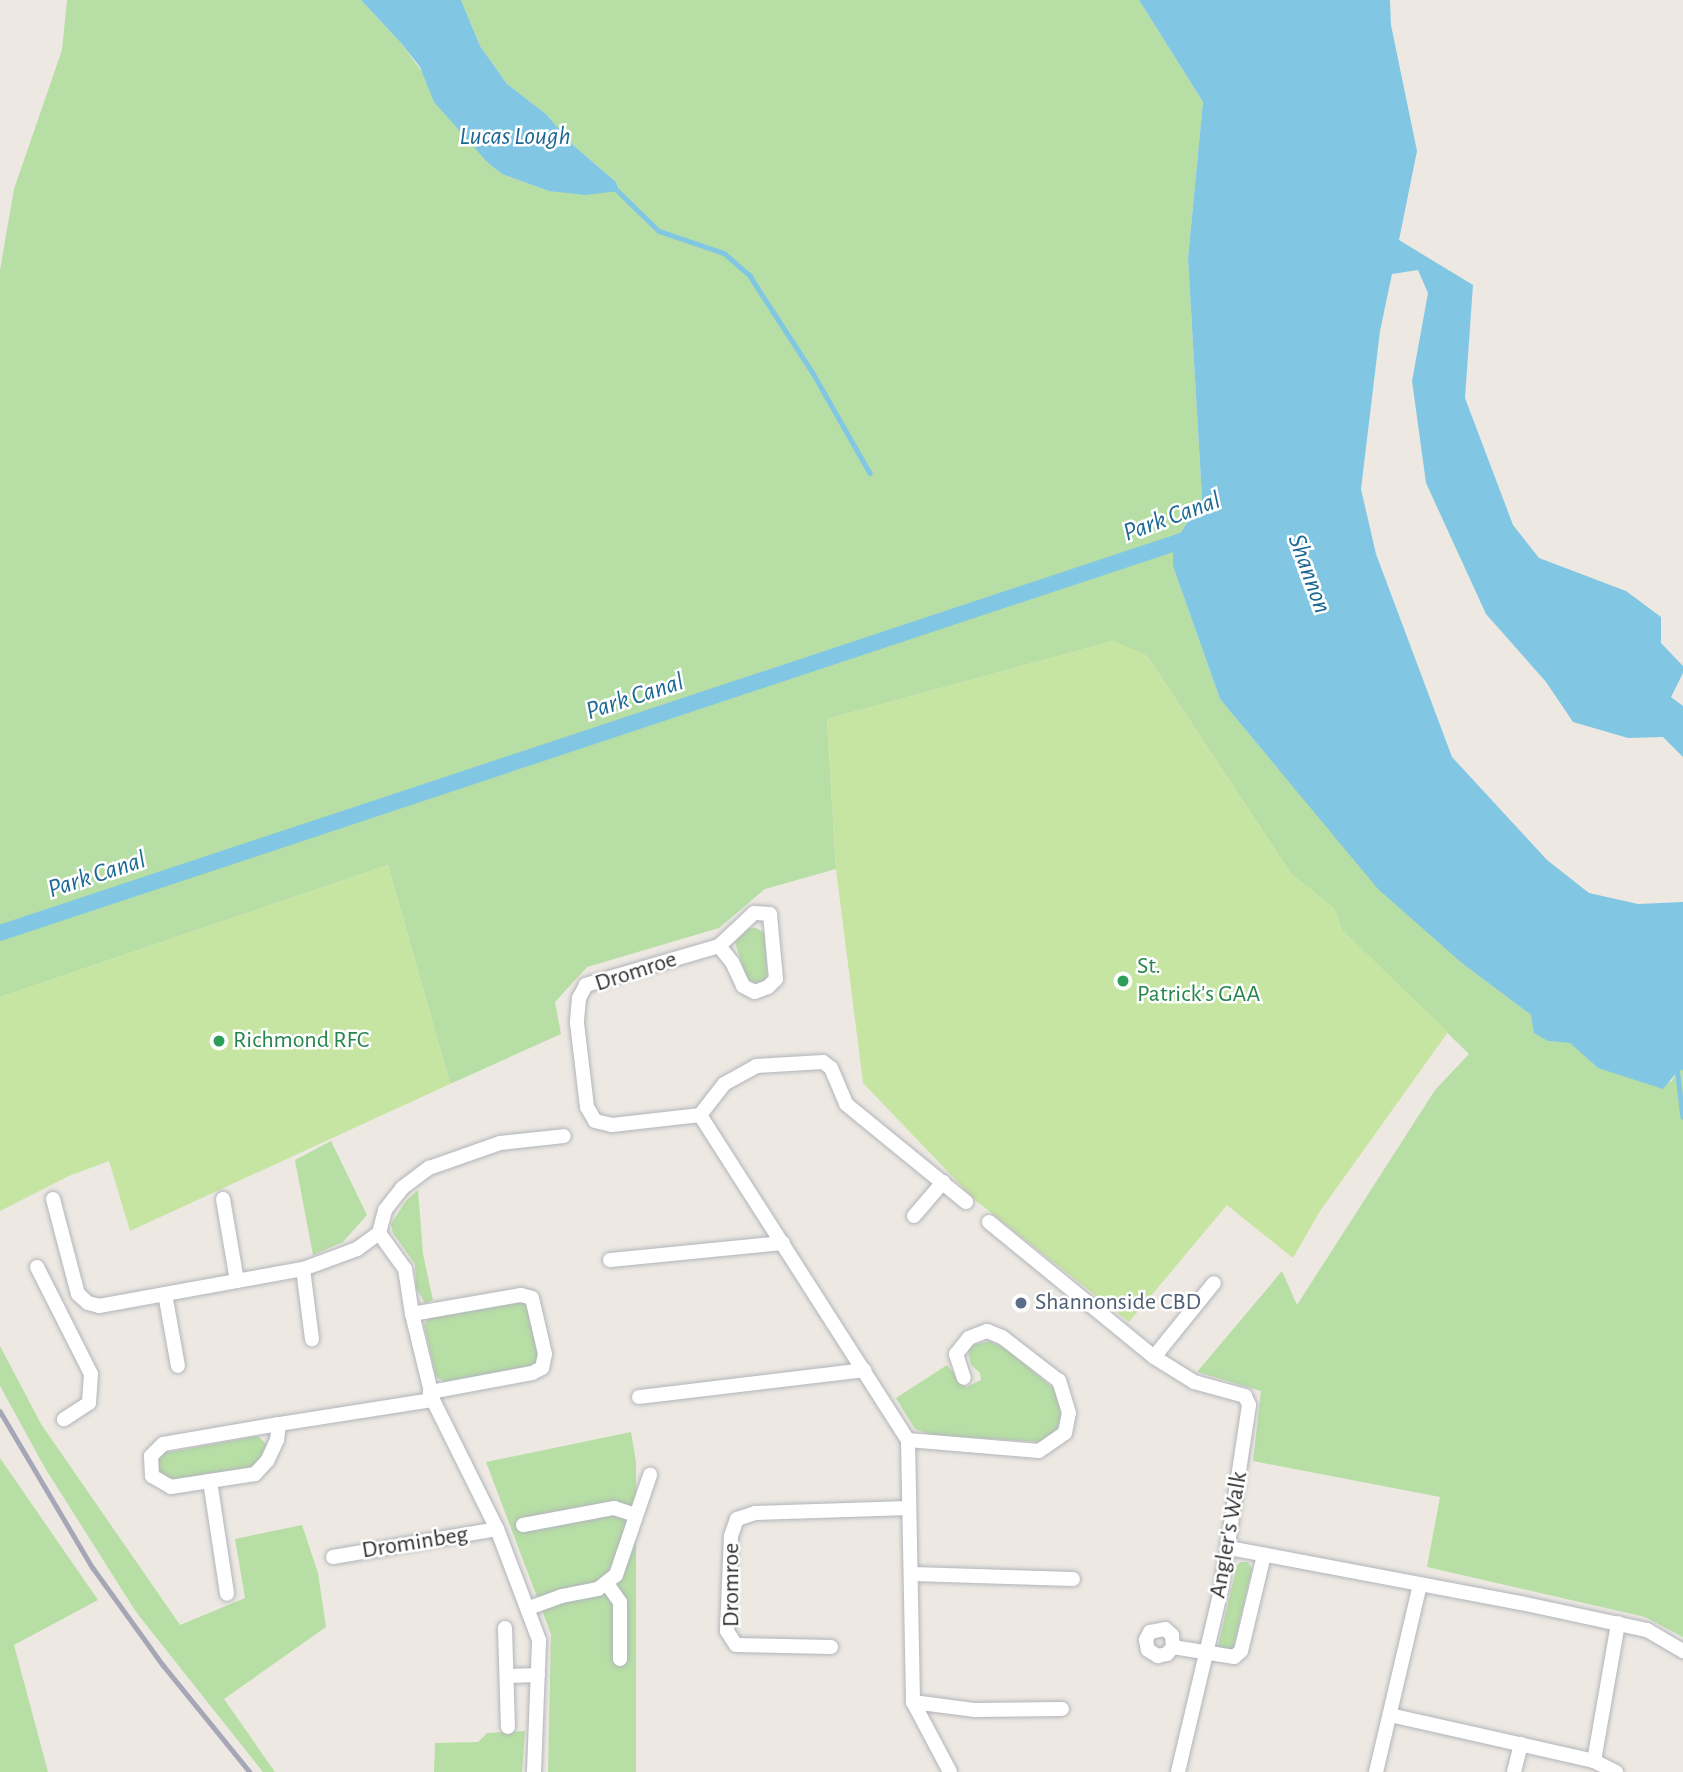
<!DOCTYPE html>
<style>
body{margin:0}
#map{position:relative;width:1683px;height:1772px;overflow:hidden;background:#ede9e2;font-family:"Alegreya Sans",sans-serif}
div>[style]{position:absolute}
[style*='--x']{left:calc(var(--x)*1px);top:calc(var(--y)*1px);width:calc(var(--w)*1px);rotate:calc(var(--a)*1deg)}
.green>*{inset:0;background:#b7dea5}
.pitch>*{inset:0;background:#c6e4a2}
.water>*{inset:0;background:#81c7e4}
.stream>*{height:4.5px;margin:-2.25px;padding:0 2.25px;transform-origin:2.25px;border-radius:2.25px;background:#81c7e4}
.canal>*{height:16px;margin:-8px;padding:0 8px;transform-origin:8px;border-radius:8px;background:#81c7e4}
.roads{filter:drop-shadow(0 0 2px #b2b4bc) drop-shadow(0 0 2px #b2b4bc)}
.minor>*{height:14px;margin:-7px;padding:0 7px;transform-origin:7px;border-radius:7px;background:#fff}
.rail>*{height:4.5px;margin:-2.25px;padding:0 2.25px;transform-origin:2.25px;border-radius:2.25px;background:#a5a7b6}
.dots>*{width:19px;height:19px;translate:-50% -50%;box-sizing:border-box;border:4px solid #fff;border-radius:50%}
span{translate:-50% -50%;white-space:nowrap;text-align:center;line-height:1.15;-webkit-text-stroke:5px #fff;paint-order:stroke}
.leisure-label{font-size:24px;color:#27864d}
.left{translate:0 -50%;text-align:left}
.street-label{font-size:24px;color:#2e2e2e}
.service-label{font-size:24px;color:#4e5e75}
.water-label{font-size:26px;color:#1c6894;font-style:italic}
</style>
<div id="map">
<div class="green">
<div style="clip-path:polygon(67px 0,361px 0,401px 43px,488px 163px,502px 174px,549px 191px,619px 190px,616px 182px,573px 145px,546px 114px,507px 84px,480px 46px,461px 0,1139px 0,1203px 102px,1188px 258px,1202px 499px,1173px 545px,1173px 566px,1220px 699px,1276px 766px,1463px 964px,1531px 1015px,1548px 1041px,1570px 1042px,1598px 1068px,1644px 1081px,1671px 1082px,1678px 1070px,1683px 1070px,1683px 1637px,1645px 1617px,1427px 1567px,1440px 1497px,1253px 1461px,1261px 1391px,1197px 1372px,1282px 1271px,1297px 1305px,1435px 1090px,1469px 1054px,1342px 930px,1334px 908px,1292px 875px,1147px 656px,1113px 641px,827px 719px,836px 869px,765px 889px,719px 928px,587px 967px,555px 1002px,561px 1034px,450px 1084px,388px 865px,0 997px,0 270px,14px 189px,62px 50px)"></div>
<div style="clip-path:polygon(756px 928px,765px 933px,767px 976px,764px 981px,755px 983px,747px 980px,735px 942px,748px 929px)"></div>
<div style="clip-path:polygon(331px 1141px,367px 1215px,343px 1242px,313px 1255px,295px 1160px)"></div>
<div style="clip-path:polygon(418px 1190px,423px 1254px,433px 1300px,425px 1303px,416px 1288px,415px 1264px,393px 1233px,391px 1224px,406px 1201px)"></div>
<div style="clip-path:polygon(516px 1302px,528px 1305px,538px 1357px,536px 1365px,445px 1382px,436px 1377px,424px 1325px,428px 1318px)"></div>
<div style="clip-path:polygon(990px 1341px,1005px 1348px,1059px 1393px,1063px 1414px,1056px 1431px,1041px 1442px,932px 1435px,915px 1429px,896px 1398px,947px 1365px,966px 1387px,981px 1380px,980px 1373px,971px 1365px,968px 1350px,973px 1345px)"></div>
<div style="clip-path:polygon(0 1346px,41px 1424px,180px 1625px,245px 1598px,235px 1539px,302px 1525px,318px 1573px,326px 1627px,224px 1699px,275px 1772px,263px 1772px,136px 1612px,45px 1468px,0 1386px)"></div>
<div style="clip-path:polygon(631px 1432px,636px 1462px,636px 1772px,548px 1772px,551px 1634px,486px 1462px)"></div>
<div style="clip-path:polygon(258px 1436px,266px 1444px,262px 1458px,253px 1467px,169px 1480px,159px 1474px,159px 1454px)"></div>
<div style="clip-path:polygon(0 1458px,98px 1600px,14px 1645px,48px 1772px,0 1772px)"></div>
<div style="clip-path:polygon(1241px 1562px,1248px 1562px,1252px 1569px,1233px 1649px,1223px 1651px,1218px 1646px,1237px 1565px)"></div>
<div style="clip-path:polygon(525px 1731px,522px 1772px,434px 1772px,435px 1743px,478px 1742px,487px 1733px)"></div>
</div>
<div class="pitch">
<div style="clip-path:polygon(1113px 641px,1146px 655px,1292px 875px,1334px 908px,1342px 930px,1448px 1032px,1320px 1211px,1293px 1258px,1227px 1205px,1129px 1322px,975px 1200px,863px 1083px,836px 869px,827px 719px)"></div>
<div style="clip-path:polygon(388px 865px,450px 1084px,130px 1231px,109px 1161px,69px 1176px,0 1211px,0 997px)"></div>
</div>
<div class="water">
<div style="clip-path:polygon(361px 0,461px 0,480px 46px,507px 84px,546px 114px,573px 145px,616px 182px,619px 191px,585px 195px,549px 191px,502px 174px,488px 163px,434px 102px,420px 67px,401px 43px)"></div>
<div style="clip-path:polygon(1139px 0,1390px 0,1391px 25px,1417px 151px,1399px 240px,1473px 285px,1465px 398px,1513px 525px,1539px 558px,1626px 591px,1661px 617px,1661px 643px,1683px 666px,1683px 673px,1671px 697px,1683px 706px,1683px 757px,1663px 737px,1628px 738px,1573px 722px,1546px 682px,1486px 614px,1426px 483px,1412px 381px,1428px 293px,1418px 270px,1392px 274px,1380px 331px,1361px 489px,1376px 554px,1452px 757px,1547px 860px,1589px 893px,1638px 904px,1683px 902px,1683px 1070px,1678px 1071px,1663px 1089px,1598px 1068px,1570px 1043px,1548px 1041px,1534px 1033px,1531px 1015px,1463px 964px,1378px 889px,1220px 699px,1173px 566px,1173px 545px,1202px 499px,1188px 258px,1203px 102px)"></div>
</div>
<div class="stream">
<div style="--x:616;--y:189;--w:60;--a:44.3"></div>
<div style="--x:659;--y:231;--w:69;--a:18.7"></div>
<div style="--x:724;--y:253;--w:35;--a:41"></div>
<div style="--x:750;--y:276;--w:116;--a:57"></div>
<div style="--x:813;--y:373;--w:115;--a:60.3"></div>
<div style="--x:1677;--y:1067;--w:50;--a:83.2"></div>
</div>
<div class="canal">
<div style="--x:0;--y:933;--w:1257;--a:-18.36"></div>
</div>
<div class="roads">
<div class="minor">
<div style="--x:719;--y:946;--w:21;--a:51"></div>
<div style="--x:732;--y:962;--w:26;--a:65"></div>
<div style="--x:743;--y:986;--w:13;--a:27"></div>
<div style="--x:755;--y:992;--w:14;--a:-21"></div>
<div style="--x:768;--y:987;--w:11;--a:-45"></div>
<div style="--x:776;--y:979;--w:65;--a:-95.3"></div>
<div style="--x:770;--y:914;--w:16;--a:-176"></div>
<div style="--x:754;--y:913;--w:48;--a:136.7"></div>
<div style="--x:719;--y:946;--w:139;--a:163.7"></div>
<div style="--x:586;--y:985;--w:15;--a:118"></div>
<div style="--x:579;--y:998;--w:25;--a:95"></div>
<div style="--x:577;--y:1023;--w:85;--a:83.2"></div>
<div style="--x:587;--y:1107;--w:16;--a:60"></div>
<div style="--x:595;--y:1121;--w:17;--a:13"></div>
<div style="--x:612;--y:1125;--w:89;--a:-6.5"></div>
<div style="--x:700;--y:1115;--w:39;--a:-52"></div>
<div style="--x:724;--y:1084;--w:37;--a:-29"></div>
<div style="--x:756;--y:1066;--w:67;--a:-3.4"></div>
<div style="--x:823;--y:1062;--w:10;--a:37"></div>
<div style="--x:831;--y:1068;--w:39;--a:67"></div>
<div style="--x:846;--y:1104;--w:155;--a:39.2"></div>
<div style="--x:700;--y:1115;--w:386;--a:57.4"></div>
<div style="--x:908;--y:1440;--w:262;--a:88.9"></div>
<div style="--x:913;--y:1702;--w:79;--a:62.1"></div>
<div style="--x:53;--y:1199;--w:98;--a:75.3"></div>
<div style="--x:78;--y:1294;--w:13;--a:42"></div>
<div style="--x:88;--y:1303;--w:11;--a:15"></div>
<div style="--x:99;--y:1306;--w:207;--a:-10.3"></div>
<div style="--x:303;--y:1269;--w:58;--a:-20.3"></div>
<div style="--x:357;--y:1249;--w:27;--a:-36"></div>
<div style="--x:223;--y:1199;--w:83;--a:80.3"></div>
<div style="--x:914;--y:1216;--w:45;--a:-49.5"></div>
<div style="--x:989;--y:1222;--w:213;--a:39.3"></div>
<div style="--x:1154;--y:1357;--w:47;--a:32"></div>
<div style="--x:1194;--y:1382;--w:53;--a:15.4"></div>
<div style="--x:1245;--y:1396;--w:10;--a:66"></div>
<div style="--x:1249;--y:1405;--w:187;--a:98.6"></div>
<div style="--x:1221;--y:1590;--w:187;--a:103.3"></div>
<div style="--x:610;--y:1260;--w:174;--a:-5.6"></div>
<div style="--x:37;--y:1267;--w:120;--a:63.2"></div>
<div style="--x:91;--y:1374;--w:29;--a:94"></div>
<div style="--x:89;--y:1403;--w:30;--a:147"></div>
<div style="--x:303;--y:1269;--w:71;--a:82.7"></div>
<div style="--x:165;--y:1294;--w:73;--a:79.8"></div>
<div style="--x:412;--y:1314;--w:111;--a:-9.9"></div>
<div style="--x:521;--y:1295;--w:11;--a:15"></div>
<div style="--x:532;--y:1298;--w:57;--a:76.9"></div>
<div style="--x:545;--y:1354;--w:14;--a:102"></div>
<div style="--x:542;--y:1368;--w:11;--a:153"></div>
<div style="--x:532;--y:1373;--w:104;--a:169.4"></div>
<div style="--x:1154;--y:1357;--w:95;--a:-51"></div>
<div style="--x:639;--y:1397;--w:227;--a:-6.8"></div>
<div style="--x:279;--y:1424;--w:16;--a:97"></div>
<div style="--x:277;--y:1440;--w:23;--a:115"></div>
<div style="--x:267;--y:1461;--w:18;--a:133"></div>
<div style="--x:255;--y:1474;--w:85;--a:171.2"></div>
<div style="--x:171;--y:1487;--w:22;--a:-150"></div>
<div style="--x:152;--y:1476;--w:20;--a:-93"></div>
<div style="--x:151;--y:1456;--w:17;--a:-45"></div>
<div style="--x:163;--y:1444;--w:118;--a:-9.8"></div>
<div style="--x:279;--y:1424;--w:156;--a:-8.9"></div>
<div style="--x:908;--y:1440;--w:131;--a:4.8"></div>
<div style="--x:1039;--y:1451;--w:32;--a:-35"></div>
<div style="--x:1065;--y:1433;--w:20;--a:-79"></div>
<div style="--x:1069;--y:1413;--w:34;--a:-107"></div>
<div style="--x:1059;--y:1381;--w:72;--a:-142.3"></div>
<div style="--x:1002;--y:1337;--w:16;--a:-158"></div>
<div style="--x:987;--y:1331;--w:19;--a:159"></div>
<div style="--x:969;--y:1338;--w:21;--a:129"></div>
<div style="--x:956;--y:1354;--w:25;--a:72"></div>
<div style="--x:210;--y:1481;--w:114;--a:81.4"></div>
<div style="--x:523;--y:1525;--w:93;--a:-10.6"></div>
<div style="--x:614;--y:1508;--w:23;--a:18"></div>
<div style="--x:1229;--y:1548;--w:297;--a:10.7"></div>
<div style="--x:1521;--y:1603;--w:129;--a:12.1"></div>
<div style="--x:1647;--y:1630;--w:42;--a:30.3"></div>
<div style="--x:333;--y:1557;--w:166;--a:-9.7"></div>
<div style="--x:912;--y:1574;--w:161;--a:1.8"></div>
<div style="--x:608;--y:1585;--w:21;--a:55"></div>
<div style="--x:620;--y:1602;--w:57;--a:90"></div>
<div style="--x:529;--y:1608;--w:35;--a:-20"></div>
<div style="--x:562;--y:1596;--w:37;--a:-11"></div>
<div style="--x:598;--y:1589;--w:23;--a:-38"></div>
<div style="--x:616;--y:1575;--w:106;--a:-71.2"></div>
<div style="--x:505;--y:1628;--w:99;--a:88.3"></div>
<div style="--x:831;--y:1647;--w:95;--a:-178.8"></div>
<div style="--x:736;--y:1645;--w:17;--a:-123"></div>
<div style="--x:727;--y:1631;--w:95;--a:-87.6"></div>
<div style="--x:731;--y:1536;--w:18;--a:-71"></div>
<div style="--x:737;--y:1519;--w:19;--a:-18"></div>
<div style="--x:755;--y:1513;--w:154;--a:-1.9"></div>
<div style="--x:1173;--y:1647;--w:12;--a:-95"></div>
<div style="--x:1172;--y:1635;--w:9;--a:-139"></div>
<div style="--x:1165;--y:1629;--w:15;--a:169"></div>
<div style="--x:1150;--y:1632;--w:9;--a:117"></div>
<div style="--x:1146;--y:1640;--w:10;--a:79"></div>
<div style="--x:1148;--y:1650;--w:12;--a:31"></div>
<div style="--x:1158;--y:1656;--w:9;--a:-13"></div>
<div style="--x:1167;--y:1654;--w:9;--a:-49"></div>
<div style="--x:1173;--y:1647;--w:62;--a:9.3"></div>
<div style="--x:1234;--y:1657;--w:9;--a:-41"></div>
<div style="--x:1241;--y:1651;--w:99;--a:-76.5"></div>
<div style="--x:507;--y:1676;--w:31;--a:-2"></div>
<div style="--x:913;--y:1702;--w:63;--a:7.4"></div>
<div style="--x:975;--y:1710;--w:87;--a:-0.7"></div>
<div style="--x:1390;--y:1715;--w:209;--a:12.7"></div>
<div style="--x:1594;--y:1761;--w:25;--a:27"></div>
<div style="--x:1594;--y:1761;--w:140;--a:-80.1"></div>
<div style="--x:534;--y:1772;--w:132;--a:-87.8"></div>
<div style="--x:539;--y:1640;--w:119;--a:-110.7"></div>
<div style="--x:497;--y:1529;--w:144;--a:-116.4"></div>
<div style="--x:433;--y:1400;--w:89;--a:-103.7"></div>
<div style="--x:412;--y:1314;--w:46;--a:-98.8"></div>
<div style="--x:405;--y:1269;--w:44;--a:-125.8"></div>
<div style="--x:379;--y:1233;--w:24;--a:-75"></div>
<div style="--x:385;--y:1210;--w:28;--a:-52"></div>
<div style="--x:402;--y:1188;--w:34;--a:-37"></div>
<div style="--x:429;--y:1168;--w:75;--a:-19.4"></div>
<div style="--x:500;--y:1143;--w:64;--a:-6.2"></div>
<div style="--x:1376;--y:1772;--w:193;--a:-76.8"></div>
<div style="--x:1514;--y:1772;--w:29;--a:-76"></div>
</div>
</div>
<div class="rail">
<div style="--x:0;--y:1411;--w:182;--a:59.4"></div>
<div style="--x:93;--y:1568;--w:120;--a:54.2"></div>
<div style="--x:163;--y:1665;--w:138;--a:50.9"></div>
</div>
<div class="dots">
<div style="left:1123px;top:981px;background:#2e9e5b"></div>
<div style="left:219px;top:1041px;background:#2e9e5b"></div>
<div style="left:1021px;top:1303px;background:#5c6f8a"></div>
</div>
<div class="leisure-label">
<span class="left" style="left:1137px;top:981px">St.<br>Patrick's GAA</span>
<span class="left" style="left:233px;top:1041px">Richmond RFC</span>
</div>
<div class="street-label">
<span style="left:636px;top:972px;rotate:-18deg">Dromroe</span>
<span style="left:1229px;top:1535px;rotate:-80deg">Angler's Walk</span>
<span style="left:415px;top:1543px;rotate:-9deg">Drominbeg</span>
<span style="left:732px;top:1585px;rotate:-90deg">Dromroe</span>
</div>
<div class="service-label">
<span class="left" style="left:1035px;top:1303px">Shannonside CBD</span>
</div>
<div class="water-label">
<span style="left:515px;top:137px">Lucas Lough</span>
<span style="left:1172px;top:517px;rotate:-20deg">Park Canal</span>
<span style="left:1309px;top:574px;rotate:70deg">Shannon</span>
<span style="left:635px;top:697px;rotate:-18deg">Park Canal</span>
<span style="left:97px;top:875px;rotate:-18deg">Park Canal</span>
</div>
</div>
